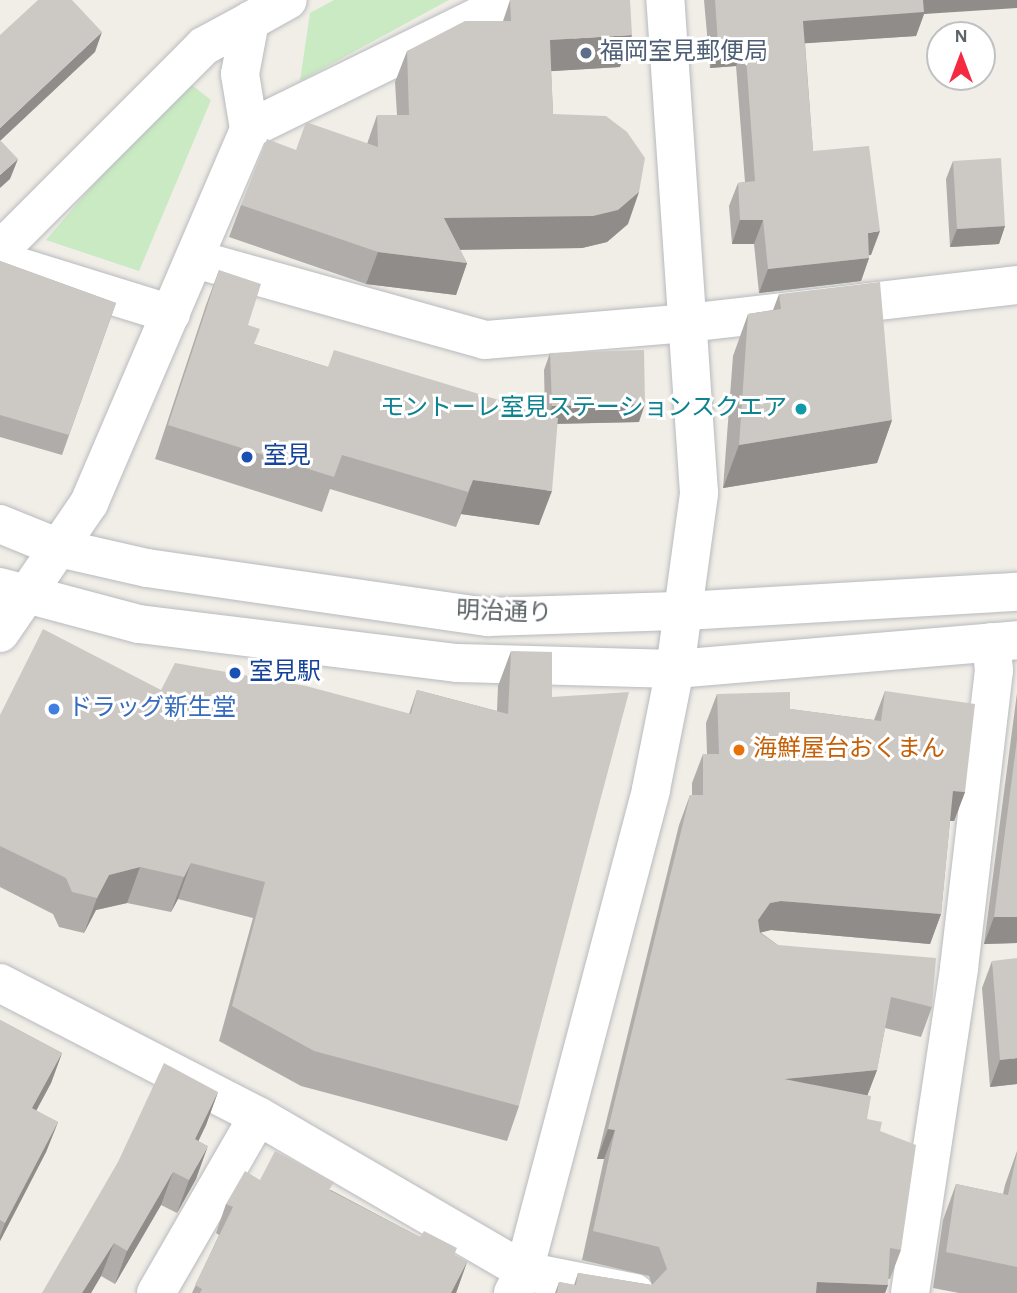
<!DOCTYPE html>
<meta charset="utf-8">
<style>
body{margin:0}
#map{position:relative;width:1017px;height:1293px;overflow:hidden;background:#f1ede7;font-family:"Alegreya Sans","Noto Sans JP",sans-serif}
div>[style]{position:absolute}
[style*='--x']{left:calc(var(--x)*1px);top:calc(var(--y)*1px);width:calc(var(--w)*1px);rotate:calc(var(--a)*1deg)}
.green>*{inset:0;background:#caeac3}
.roads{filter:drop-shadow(0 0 2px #b7bbbe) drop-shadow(0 0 2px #b7bbbe)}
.minor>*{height:38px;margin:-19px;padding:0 19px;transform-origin:19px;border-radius:19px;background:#fff}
.wall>*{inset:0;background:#afaca9}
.shaded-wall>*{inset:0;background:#8f8c89}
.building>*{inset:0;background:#ccc8c4}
.dots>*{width:19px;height:19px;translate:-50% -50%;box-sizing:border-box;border:4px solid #fff;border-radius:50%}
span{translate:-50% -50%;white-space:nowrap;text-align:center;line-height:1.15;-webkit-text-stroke:6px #fff;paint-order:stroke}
.service-label{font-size:24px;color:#4e5e75}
.left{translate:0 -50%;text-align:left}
.culture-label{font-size:24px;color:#0d838f}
.right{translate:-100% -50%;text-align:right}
.transit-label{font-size:24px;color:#164399}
.street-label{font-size:24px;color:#5e6568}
.shop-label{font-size:24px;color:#366cbe}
.food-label{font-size:24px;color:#c56008}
.north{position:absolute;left:926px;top:21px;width:70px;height:70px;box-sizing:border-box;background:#fff;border:2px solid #bfc1c3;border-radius:50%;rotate:0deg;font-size:19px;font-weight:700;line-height:28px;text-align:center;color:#5e6568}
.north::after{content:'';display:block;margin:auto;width:24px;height:32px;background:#f42a40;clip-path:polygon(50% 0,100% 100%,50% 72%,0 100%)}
</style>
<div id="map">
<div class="green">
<div style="clip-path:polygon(334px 0,449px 0,300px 81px,310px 13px)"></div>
<div style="clip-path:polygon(184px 79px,211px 100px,139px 271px,46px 240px)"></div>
</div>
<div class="roads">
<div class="minor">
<div style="--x:249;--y:129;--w:56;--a:-99.3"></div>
<div style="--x:240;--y:74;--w:54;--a:-79.3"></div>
<div style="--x:250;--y:21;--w:43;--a:-28.9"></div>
<div style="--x:0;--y:250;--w:288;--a:-45"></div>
<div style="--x:204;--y:46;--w:52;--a:-28.5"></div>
<div style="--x:195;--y:259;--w:301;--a:15.6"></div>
<div style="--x:485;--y:340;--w:204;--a:-4.8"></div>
<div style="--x:688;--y:323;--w:331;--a:-6.6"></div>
<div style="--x:0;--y:261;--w:179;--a:17.2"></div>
<div style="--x:0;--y:524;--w:64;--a:22.1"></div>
<div style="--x:59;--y:548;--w:90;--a:12.8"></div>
<div style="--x:147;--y:568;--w:345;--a:8.2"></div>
<div style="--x:488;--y:617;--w:196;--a:-1.8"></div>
<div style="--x:684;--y:611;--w:334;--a:-3.3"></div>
<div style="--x:0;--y:587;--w:144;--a:14.9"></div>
<div style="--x:139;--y:624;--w:320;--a:7"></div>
<div style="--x:457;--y:663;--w:218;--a:1.6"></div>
<div style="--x:675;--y:669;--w:343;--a:-4.8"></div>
<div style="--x:0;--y:633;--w:158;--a:-55.6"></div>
<div style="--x:89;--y:503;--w:407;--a:-66.8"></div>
<div style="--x:249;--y:129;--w:293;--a:-26.1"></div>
<div style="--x:0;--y:983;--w:290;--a:27.3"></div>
<div style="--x:258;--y:1116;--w:308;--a:30.2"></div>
<div style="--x:524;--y:1271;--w:113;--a:11.2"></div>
<div style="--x:156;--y:1293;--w:204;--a:-60"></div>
<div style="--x:513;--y:1293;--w:25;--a:-63"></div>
<div style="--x:524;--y:1271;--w:498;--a:-75.2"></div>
<div style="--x:651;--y:789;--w:122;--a:-78.7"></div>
<div style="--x:675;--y:669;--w:178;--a:-82.2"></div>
<div style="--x:699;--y:493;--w:494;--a:-93.9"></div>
<div style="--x:910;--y:1293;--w:329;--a:-81.4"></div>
<div style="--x:959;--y:968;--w:300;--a:-83.3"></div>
<div style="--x:994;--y:670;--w:28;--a:-96"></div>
</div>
</div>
<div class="wall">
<div style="clip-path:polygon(510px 0,620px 67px,551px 71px,553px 114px,628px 224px,607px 242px,582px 248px,460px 250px,467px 263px,456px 295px,366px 284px,229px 237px,241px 205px,296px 150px,367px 144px,377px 115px,397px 115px,395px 82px,407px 51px,503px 21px)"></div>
<div style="clip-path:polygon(704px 0,1017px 0,924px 14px,916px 36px,805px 43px,813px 151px,871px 255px,869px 255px,869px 258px,861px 281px,759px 293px,754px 244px,732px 244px,729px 206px,738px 183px,745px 182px,736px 66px,710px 68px)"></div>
<div style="clip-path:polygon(953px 161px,1005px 226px,999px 244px,950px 247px,946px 179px)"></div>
<div style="clip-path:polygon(0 261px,116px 303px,62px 455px,0 437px)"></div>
<div style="clip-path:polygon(219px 270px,248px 325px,254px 344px,328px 367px,545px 414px,544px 370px,550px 353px,639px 422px,557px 424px,539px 525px,461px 514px,456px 527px,330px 489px,322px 512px,155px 459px,206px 305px)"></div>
<div style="clip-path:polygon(779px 294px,892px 420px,877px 463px,723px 488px,733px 356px,748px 314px,773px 310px)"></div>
<div style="clip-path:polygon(511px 651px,519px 1106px,507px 1141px,301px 1086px,219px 1041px,253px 918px,178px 899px,171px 912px,127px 903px,96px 910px,84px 933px,59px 927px,53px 914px,0 887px,0 715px,161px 690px,409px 714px,417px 690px,497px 711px,498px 686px)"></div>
<div style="clip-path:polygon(885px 691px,965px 792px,954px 821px,950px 821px,941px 914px,930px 944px,771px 930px,760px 932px,778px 945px,932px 1007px,921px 1037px,885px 1028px,877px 1070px,867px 1096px,867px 1119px,880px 1131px,901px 1250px,890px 1279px,888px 1279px,888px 1285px,885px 1293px,555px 1293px,559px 1282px,574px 1285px,578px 1273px,652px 1285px,649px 1276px,582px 1260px,604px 1159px,597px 1159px,679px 825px,690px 795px,692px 795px,692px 783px,703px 754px,707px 754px,706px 723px,717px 694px,790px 709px,874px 720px)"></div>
<div style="clip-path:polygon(1017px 693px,1017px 943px,984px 944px)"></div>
<div style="clip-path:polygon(992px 961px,1017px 1084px,990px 1087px,982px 988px)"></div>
<div style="clip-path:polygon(0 1020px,62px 1053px,51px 1083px,36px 1111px,58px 1122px,46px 1152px,0 1241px)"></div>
<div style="clip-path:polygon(218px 1092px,206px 1125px,199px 1140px,196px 1179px,177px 1213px,161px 1205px,115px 1284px,101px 1276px,91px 1293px,42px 1293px)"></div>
<div style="clip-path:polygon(1017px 1151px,1017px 1293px,959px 1293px,933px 1288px,943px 1220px,956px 1184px,1003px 1194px,1005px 1185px)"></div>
<div style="clip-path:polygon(260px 1180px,331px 1190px,467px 1262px,456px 1293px,192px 1293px,219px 1235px,216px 1233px,226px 1204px)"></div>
</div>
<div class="shaded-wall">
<div style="clip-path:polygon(919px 0,1017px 0,1017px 8px,924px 14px,916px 36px,795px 44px,803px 21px)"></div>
<div style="clip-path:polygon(102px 32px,95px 52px,0 141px,0 128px)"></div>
<div style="clip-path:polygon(632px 35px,620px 67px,538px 72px,550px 40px)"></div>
<div style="clip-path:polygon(745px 43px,736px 66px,710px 68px,718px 44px)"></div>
<div style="clip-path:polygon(18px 159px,10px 179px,0 188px,0 175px)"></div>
<div style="clip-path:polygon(639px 192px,628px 224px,607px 242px,582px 248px,432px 250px,444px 218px)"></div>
<div style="clip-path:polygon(740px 220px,763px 220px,754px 244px,732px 244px)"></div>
<div style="clip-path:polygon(1005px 226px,999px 244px,950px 247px,957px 229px)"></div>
<div style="clip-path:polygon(880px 231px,871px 255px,859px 256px,868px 233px)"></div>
<div style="clip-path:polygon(378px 252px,467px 263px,456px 295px,366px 284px)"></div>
<div style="clip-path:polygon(869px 258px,861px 281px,759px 293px,768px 269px)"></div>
<div style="clip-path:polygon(645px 404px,639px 422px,545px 424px,552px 406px)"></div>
<div style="clip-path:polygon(892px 420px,877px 463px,723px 488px,739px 445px)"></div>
<div style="clip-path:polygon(473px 480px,552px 491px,539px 525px,461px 514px,456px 527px)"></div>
<div style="clip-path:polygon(953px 791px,965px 792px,954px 821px,942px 821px)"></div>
<div style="clip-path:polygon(191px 863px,178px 899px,171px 912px,184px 877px)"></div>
<div style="clip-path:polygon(140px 867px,127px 903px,96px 910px,84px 933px,97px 898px,109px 875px)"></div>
<div style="clip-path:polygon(781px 901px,941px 914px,930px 944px,771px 930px,759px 933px,758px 920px,770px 903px)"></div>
<div style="clip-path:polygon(994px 917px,1017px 917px,1017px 943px,984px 944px)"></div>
<div style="clip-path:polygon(62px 1053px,51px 1083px,21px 1139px,32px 1108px)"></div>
<div style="clip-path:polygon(1017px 1058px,1017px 1084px,990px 1087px,1000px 1060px)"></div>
<div style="clip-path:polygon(877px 1070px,866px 1099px,784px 1079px)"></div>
<div style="clip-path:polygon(218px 1092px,206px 1125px,183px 1172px,195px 1139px)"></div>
<div style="clip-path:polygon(58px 1122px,46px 1152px,0 1241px,0 1236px,5px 1223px)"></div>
<div style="clip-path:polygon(608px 1129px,615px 1130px,604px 1159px,597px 1159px)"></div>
<div style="clip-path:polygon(208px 1146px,196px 1179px,177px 1213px,189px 1180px)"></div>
<div style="clip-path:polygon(173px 1172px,161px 1205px,115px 1284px,127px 1251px)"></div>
<div style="clip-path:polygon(114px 1243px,101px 1276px,91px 1293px,82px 1293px)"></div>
<div style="clip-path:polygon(467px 1262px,456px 1293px,451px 1293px)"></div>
<div style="clip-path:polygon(817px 1282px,888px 1285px,885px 1293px,813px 1293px)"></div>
</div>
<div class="building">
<div style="clip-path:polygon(38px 0,72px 0,102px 32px,0 128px,0 35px)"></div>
<div style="clip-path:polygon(510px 0,630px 0,632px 35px,550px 40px,553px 114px,606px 116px,627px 132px,645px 158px,639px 192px,618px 210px,593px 216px,444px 218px,467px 263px,378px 252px,241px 205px,267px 139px,296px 150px,306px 122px,378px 147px,377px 115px,409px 115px,407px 51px,465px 21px,511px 21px)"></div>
<div style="clip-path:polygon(715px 0,923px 0,924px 12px,803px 21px,813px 151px,869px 146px,880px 231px,868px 233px,869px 258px,768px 269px,763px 220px,740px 220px,738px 183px,755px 181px,745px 43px,718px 44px)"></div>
<div style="clip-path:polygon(0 140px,18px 159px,0 175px)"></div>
<div style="clip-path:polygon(1001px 158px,1005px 226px,957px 229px,953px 161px)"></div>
<div style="clip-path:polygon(0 261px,116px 303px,69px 435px,0 415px)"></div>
<div style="clip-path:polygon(219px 270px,261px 284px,248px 325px,260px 329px,254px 344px,328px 367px,334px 350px,558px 418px,552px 491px,473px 480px,468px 492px,342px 455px,334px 477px,168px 425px)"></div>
<div style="clip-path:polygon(880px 282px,892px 420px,739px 445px,748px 314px,781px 309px,779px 294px)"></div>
<div style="clip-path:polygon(644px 350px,645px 404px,552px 406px,550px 353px)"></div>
<div style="clip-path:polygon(43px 629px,161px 690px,175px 663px,306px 686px,411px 714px,417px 690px,508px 714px,511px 651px,552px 652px,552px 697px,629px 692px,519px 1106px,314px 1051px,232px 1006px,265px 882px,191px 863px,184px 877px,140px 867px,109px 875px,97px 898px,72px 892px,66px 878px,0 846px,0 715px)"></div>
<div style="clip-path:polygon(885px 691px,975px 704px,965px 792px,953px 791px,941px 914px,781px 901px,770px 903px,758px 920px,760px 933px,778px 945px,936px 958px,932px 1007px,891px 997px,877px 1070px,784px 1079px,871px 1096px,867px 1119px,882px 1122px,880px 1131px,916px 1145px,901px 1250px,890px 1248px,888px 1285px,817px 1282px,816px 1293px,557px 1293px,559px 1282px,576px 1285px,578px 1273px,652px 1285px,667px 1269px,659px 1247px,593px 1231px,615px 1130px,608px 1129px,690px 795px,703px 795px,703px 754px,719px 754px,717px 694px,790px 692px,790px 709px,881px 721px)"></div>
<div style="clip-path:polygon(1017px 739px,1017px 917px,994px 917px)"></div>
<div style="clip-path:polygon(1017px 958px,1017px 1058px,1000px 1060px,992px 961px)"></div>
<div style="clip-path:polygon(0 1020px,62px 1053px,32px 1108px,58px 1122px,5px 1223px,0 1220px)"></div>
<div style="clip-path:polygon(164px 1063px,218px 1092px,195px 1139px,208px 1146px,189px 1180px,173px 1172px,127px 1251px,114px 1243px,82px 1293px,42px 1293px,118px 1162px)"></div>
<div style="clip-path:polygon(275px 1151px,334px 1182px,329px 1190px,420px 1237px,424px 1231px,457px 1248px,454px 1255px,467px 1262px,451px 1293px,200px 1293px,202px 1289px,195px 1285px,233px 1207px,226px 1204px,245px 1171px,260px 1180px)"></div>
<div style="clip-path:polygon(1017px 1153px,1017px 1267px,946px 1252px,956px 1184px,1008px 1195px)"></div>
</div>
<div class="dots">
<div style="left:586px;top:53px;background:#5c6f8a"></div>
<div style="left:801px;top:409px;background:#0f9aa8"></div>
<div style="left:247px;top:457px;background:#1a4fb4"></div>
<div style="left:235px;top:673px;background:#1a4fb4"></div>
<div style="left:54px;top:709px;background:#3f7fe0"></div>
<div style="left:739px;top:750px;background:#e8710a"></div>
</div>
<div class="service-label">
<span class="left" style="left:600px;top:53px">福岡室見郵便局</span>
</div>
<div class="culture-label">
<span class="right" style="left:787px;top:409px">モントーレ室見ステーションスクエア</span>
</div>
<div class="transit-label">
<span class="left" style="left:263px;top:457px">室見</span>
<span class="left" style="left:249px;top:673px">室見駅</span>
</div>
<div class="street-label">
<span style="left:504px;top:613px;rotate:2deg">明治通り</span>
</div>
<div class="shop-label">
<span class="left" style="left:68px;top:709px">ドラッグ新生堂</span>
</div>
<div class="food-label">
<span class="left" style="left:753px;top:750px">海鮮屋台おくまん</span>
</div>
<div class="north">N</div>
</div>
